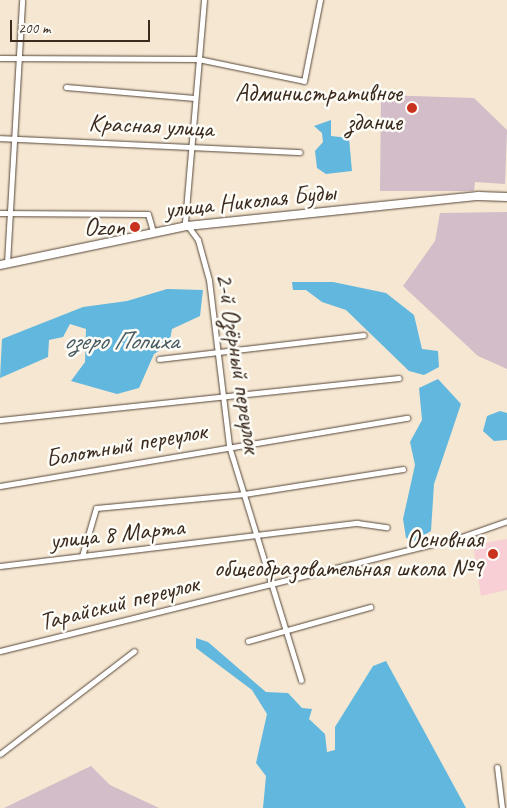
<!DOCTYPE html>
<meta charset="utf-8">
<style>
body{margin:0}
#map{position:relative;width:507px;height:808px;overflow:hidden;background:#f5e7d1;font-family:Caveat,sans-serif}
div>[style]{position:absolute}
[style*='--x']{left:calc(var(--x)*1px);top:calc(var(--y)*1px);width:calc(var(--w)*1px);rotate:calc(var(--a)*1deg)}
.built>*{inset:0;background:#f7cfd5}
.industrial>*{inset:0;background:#d2bdc8}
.water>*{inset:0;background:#62b7de}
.roads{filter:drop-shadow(0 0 1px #574639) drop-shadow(0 0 1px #574639)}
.street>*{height:5px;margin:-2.5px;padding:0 2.5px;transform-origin:2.5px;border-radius:2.5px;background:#fff}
.secondary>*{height:8px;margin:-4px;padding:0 4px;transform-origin:4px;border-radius:4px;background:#fff}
.dots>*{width:14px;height:14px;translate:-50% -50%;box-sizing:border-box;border:2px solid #fdfcf7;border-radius:50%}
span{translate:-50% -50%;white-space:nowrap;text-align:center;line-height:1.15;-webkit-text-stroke:5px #fdfcf7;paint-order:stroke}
.poi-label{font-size:25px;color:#3b2a1e}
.right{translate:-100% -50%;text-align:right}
.street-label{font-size:25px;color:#3b2a1e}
.water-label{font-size:26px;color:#495b61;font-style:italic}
.scale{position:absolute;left:10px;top:20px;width:140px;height:22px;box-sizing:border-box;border:2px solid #3b2a1e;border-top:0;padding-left:6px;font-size:15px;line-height:18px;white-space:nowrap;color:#3b2a1e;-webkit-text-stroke:4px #fdfcf7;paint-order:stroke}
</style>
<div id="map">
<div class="built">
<div style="clip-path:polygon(507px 539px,507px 590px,481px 596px,473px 545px)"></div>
</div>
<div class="industrial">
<div style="clip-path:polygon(381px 95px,474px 98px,507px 130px,505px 184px,475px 182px,474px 191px,380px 191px)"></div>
<div style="clip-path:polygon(507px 212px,507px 369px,478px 356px,403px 286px,435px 241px,440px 213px)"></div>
<div style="clip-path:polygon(91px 766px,110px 785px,159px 808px,4px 808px)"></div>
</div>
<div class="water">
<div style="clip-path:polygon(331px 120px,331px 136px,349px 138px,352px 171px,326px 174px,317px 168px,315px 151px,323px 142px,322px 133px,314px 126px)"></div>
<div style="clip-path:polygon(292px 282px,333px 282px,386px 293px,414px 315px,422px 349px,438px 351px,439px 367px,424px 375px,409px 371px,346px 310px,322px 302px,306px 290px,293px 290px)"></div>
<div style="clip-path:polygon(167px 289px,203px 290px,200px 316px,172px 329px,169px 345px,154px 354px,139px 388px,117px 394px,71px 381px,85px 362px,86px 329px,70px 324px,63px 337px,49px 340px,48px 357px,0 378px,2px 339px,83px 307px,127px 301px)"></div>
<div style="clip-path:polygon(438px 379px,461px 404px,434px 484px,431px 531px,414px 541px,406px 538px,403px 519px,415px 465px,410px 442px,422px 420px,419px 388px)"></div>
<div style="clip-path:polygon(500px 411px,507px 413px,507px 440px,494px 441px,483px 431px,487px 416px)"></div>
<div style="clip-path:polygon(196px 638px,208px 642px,266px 692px,288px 693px,302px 708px,312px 709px,309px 719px,325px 734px,327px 752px,335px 750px,335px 727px,373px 666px,386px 661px,466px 808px,263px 808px,266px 776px,256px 763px,267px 714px,252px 690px,196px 648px)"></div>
</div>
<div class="roads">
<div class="street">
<div style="--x:204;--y:0;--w:223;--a:94.9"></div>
<div style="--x:185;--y:222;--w:22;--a:54"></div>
<div style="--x:198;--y:240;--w:41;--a:74.6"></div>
<div style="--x:209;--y:280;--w:167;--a:83.1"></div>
<div style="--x:229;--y:446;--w:245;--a:72.9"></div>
<div style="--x:0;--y:58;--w:198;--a:0.3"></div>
<div style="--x:198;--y:59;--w:108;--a:11.7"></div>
<div style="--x:304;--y:81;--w:83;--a:-78.8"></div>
<div style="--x:66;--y:87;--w:129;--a:4.9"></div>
<div style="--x:0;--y:138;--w:300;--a:2.7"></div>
<div style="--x:0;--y:213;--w:148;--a:0.4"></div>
<div style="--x:148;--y:214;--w:19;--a:74"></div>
<div style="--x:7;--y:263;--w:263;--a:-86.7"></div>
<div style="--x:159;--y:359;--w:206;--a:-6.7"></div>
<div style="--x:0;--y:420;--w:401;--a:-6"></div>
<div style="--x:0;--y:486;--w:413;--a:-9.5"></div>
<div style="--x:82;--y:556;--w:50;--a:-73.7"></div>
<div style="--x:96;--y:508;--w:149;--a:-5.4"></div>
<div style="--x:244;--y:494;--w:161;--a:-8.9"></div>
<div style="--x:0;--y:566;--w:360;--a:-6.9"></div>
<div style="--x:357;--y:523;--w:30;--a:8"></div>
<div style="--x:248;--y:641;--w:127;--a:-15.6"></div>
<div style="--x:0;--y:651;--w:481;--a:-13.9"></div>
<div style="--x:467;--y:535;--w:42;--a:-19.3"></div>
<div style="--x:0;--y:754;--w:169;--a:-37.5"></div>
<div style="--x:497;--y:767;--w:41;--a:83"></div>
</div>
<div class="secondary">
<div style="--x:0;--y:265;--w:191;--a:-11.8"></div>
<div style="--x:187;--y:226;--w:293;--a:-5.9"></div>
<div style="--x:478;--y:196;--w:29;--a:2"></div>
</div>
</div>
<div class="dots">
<div style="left:412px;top:108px;background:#c8321e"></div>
<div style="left:135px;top:227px;background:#c8321e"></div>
<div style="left:493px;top:554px;background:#c8321e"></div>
</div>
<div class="poi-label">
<span class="right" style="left:402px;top:108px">Административное<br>здание</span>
<span class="right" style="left:125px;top:227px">Ozon</span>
<span class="right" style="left:483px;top:554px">Основная<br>общеобразовательная школа №9</span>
</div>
<div class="street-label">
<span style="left:151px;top:126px;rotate:3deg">Красная улица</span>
<span style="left:250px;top:201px;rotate:-6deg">улица Николая Буды</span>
<span style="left:238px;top:363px;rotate:81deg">2-й Озёрный переулок</span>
<span style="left:126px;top:445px;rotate:-10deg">Болотный переулок</span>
<span style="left:117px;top:534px;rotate:-6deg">улица 8 Марта</span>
<span style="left:119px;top:603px;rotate:-14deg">Тарайский переулок</span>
</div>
<div class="water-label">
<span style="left:121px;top:341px">озеро Попиха</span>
</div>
<div class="scale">200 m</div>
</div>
